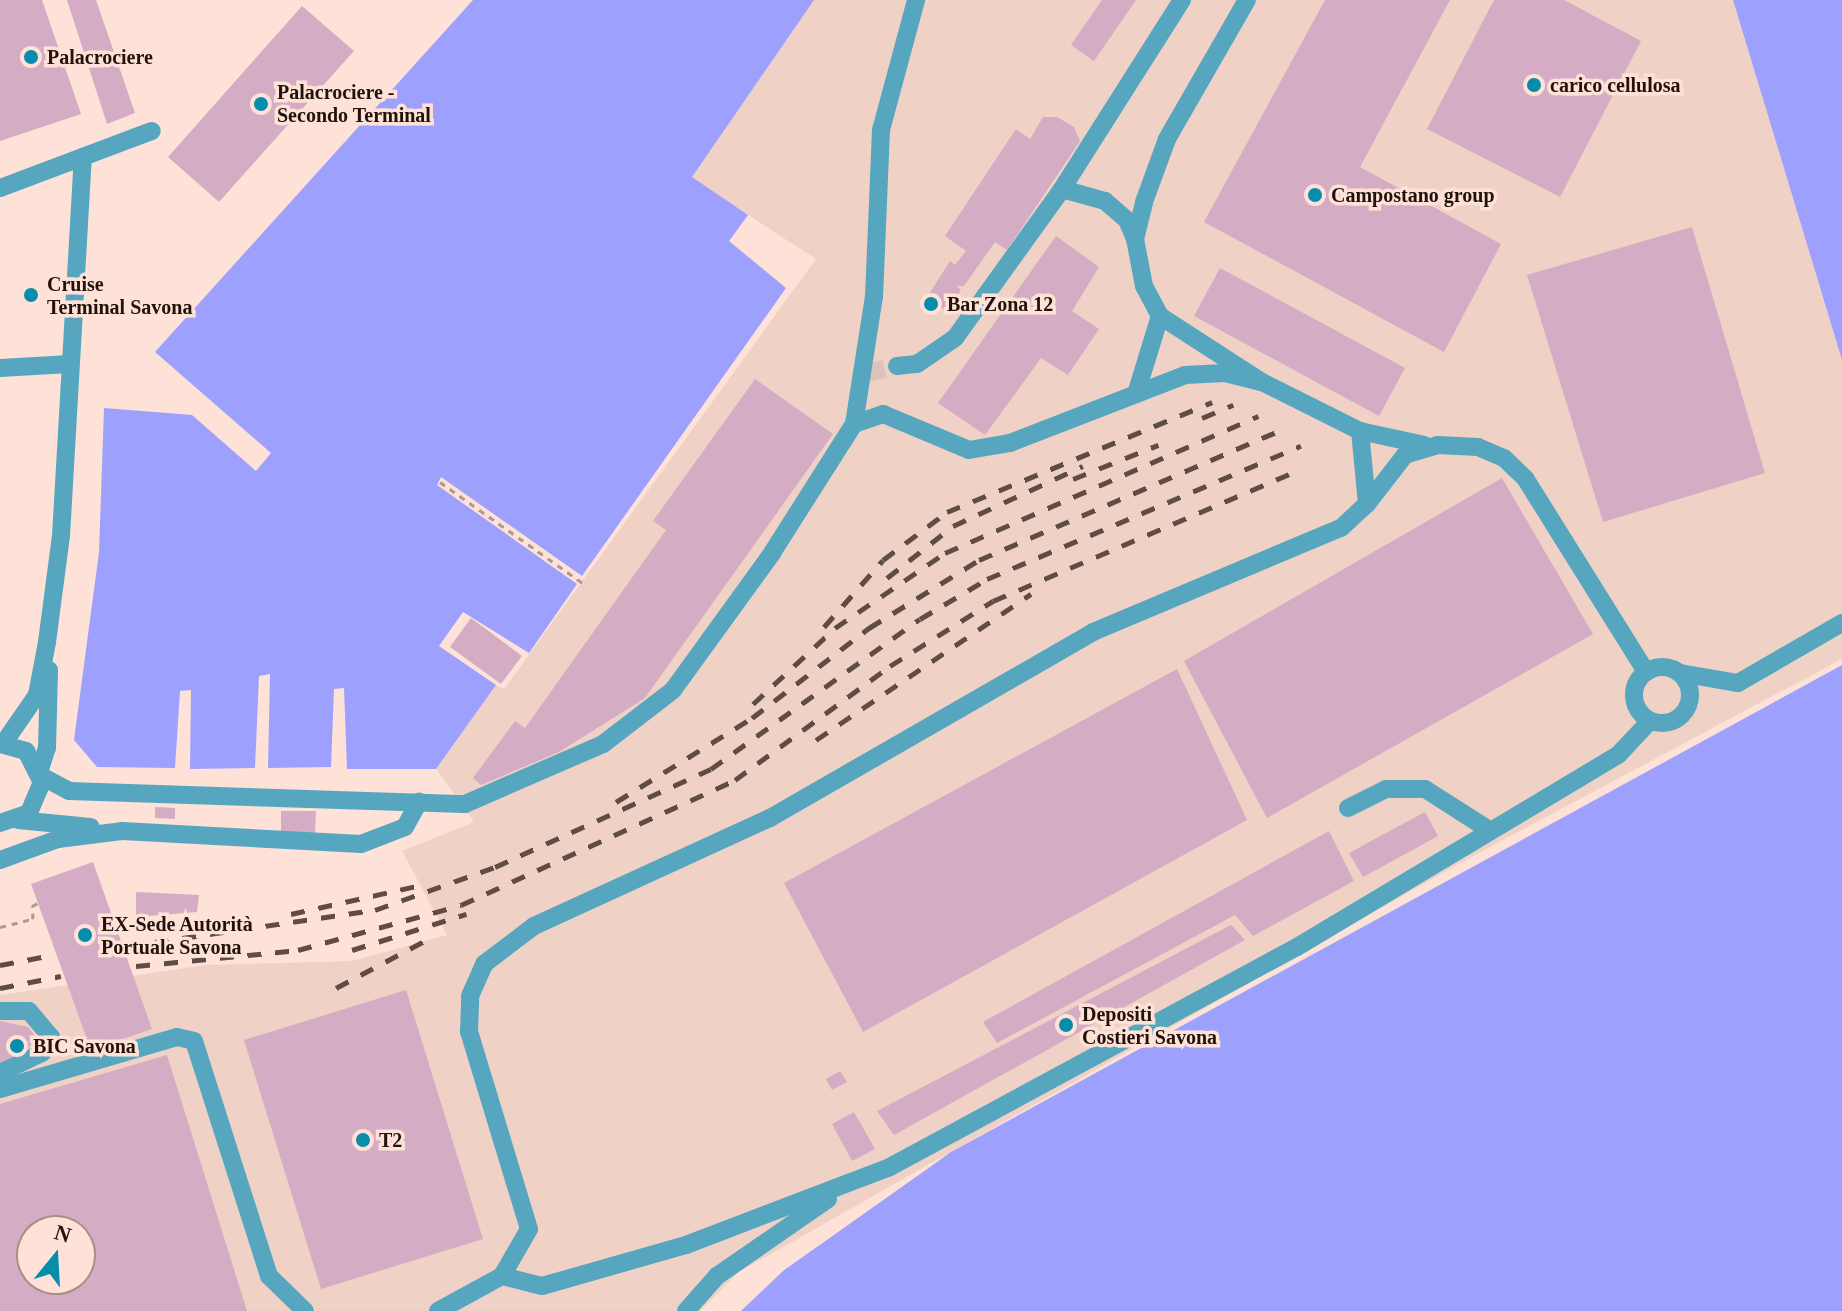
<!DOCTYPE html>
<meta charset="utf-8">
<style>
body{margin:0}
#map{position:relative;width:1842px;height:1311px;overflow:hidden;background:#fee2d8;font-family:"Times New Roman",serif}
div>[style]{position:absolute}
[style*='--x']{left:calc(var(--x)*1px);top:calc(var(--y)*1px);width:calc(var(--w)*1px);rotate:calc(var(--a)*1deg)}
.built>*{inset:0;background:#f0d1c5}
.water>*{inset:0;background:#9ea0fd}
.pier>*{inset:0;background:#fee2d8}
.building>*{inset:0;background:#d4acc4}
.minor-tunnel>*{height:18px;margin-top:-9px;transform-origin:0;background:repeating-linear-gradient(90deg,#ddc3b9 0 18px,transparent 0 27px)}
.path>*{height:3px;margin-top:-1.5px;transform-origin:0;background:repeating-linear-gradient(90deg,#b09990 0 6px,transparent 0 12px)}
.minor>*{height:18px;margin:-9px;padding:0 9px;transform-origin:9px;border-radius:9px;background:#56a6c0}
.minor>.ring{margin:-9px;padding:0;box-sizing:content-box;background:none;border:18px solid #56a6c0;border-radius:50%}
.rail>*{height:5px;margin-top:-2.5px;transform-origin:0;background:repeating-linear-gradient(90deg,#5f4c45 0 14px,transparent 0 28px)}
.dots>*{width:22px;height:22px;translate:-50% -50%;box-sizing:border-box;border:4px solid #fee2d8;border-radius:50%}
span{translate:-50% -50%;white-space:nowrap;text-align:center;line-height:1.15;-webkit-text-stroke:7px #fee2d8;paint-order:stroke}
.poi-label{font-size:20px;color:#21120c;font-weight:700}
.left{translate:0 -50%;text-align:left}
.north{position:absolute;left:16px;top:1215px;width:80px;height:80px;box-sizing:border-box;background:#fee2d8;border:2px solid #a68f86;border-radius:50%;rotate:18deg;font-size:22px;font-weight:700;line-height:32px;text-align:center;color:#21120c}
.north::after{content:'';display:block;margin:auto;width:28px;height:36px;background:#088cac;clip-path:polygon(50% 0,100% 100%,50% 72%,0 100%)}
</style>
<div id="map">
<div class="built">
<div style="clip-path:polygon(evenodd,814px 0,1733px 0,1842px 360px,1842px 659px,1473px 856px,739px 1272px,700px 1311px,0 1311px,0 995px,206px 965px,352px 961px,447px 935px,402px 851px,474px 822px,436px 769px,496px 685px,504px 689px,816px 259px,691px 178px,814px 0,32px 1231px,80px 1231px,80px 1279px,32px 1279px,32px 1231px)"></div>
</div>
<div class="water">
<div style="clip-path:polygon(473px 0,814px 0,692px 177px,748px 215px,729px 241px,786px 288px,582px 576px,441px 477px,437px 485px,577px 584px,529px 653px,463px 612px,439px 646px,496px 685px,436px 769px,347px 769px,344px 688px,334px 689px,331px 767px,268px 768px,270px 674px,259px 676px,255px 768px,190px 769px,191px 690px,180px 691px,175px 768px,97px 767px,74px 740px,99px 552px,104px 408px,192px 415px,256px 471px,271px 453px,155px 352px)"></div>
<div style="clip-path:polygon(1733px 0,1842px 0,1842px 360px)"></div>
<div style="clip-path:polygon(1842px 665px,1842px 1311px,741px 1311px,784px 1270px,951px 1152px)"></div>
</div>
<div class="pier">
<div style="clip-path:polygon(951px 1152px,784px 1270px,737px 1311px,782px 1267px)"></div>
</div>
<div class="building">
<div style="clip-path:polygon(0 0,42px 0,81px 114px,0 141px)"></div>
<div style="clip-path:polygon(67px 0,96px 0,135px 113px,107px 124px)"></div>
<div style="clip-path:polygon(1102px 0,1136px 0,1094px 61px,1071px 45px)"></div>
<div style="clip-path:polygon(1325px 0,1450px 0,1360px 167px,1501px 244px,1444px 352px,1204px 222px)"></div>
<div style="clip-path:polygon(1494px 0,1564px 0,1641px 41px,1560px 197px,1427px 129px)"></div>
<div style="clip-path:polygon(302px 6px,354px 51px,219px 202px,168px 157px)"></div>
<div style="clip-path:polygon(1043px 117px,1057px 117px,1074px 127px,1080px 141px,1007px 250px,995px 242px,964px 286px,956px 286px,961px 290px,947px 312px,927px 297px,950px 261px,955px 265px,966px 251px,945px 236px,1016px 129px,1030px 139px)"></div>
<div style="clip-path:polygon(1692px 227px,1765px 473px,1603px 522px,1527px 275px)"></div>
<div style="clip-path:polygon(1056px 236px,1099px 267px,1072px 311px,1099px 329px,1068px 375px,1041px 358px,985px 435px,938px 403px)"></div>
<div style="clip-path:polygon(1220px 268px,1405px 368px,1379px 416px,1194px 316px)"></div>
<div style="clip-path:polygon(755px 379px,833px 434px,645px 698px,559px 752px,481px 785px,473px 778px,515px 721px,525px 728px,666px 530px,653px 521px)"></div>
<div style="clip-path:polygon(1502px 478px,1593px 634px,1267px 818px,1184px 661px)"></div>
<div style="clip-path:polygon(471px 618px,522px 656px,501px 684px,450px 647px)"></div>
<div style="clip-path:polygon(1177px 669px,1247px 820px,863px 1032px,784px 883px)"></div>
<div style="clip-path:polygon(155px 807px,175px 808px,175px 819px,155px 818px)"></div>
<div style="clip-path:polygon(281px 811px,316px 811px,315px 834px,281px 833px)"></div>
<div style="clip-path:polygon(1425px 812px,1438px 836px,1363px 877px,1349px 853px)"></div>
<div style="clip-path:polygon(1329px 831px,1354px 881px,1253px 936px,1235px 915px,997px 1043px,983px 1022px)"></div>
<div style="clip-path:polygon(93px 862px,152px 1029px,91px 1050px,31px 884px)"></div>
<div style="clip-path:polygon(136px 892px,199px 895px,197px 912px,136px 917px)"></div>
<div style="clip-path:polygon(1231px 925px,1245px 940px,894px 1135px,877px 1111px)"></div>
<div style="clip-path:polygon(406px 990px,483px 1239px,321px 1289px,244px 1040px)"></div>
<div style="clip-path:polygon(0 1021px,28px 1027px,36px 1037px,24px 1055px,0 1067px)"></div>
<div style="clip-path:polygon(evenodd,167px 1055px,247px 1311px,0 1311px,0 1104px,167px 1055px,32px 1231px,80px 1231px,80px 1279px,32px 1279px,32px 1231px)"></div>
<div style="clip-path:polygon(840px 1071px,847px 1082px,832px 1090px,826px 1079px)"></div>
<div style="clip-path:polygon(854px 1112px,875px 1149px,852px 1161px,832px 1124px)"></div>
</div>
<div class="minor-tunnel">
<div style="--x:867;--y:373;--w:31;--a:-13"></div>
</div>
<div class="path">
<div style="--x:440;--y:482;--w:180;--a:35.3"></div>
<div style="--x:0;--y:927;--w:34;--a:-14"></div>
<div style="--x:33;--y:919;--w:13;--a:-94"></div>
<div style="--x:32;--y:906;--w:7;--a:-27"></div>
</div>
<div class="minor">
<div style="--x:0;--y:188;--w:162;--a:-20.6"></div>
<div style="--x:1062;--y:189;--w:45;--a:15.6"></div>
<div style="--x:1105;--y:201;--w:29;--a:41"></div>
<div style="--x:1127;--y:220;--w:21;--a:67"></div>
<div style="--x:897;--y:366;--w:20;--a:-6"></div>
<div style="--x:917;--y:364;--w:46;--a:-34.4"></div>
<div style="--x:955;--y:338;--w:183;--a:-54.3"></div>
<div style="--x:1062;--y:189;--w:224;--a:-57.6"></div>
<div style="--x:0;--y:368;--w:70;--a:-3.3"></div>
<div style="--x:1262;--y:382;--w:110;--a:26.6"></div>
<div style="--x:1360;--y:431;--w:73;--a:84.5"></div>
<div style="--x:1367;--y:504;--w:62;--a:-52.2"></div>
<div style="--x:1405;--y:455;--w:34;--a:-17"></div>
<div style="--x:1438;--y:445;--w:40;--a:2.9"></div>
<div style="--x:1478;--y:447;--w:28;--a:23"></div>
<div style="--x:1504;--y:458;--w:29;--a:44"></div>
<div style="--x:1525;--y:478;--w:229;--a:58"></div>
<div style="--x:1136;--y:394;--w:82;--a:-72.9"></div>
<div style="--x:1160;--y:316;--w:34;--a:-118"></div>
<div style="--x:1144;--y:286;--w:48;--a:-100.8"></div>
<div style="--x:1135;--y:239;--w:38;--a:-76"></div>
<div style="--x:1144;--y:202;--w:67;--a:-69.9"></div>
<div style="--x:1167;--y:139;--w:160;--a:-60.1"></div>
<div style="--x:854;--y:424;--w:31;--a:-19"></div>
<div style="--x:883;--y:414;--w:93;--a:22.7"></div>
<div style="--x:969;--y:450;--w:42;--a:-9.7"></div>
<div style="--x:1010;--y:443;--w:188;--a:-21.2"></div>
<div style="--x:1185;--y:375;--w:40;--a:-2.9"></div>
<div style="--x:1225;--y:373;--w:38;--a:14"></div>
<div style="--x:1262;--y:382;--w:121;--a:-147.1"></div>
<div style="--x:1360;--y:431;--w:66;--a:12.3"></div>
<div class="ring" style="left:1634px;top:667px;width:38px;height:38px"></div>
<div style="--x:1680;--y:673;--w:59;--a:9.8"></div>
<div style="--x:1738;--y:683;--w:120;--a:-30"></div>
<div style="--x:0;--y:744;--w:27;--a:15"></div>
<div style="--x:26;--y:751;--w:35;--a:63"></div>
<div style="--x:42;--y:782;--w:34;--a:113"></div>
<div style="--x:29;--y:813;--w:31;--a:161"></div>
<div style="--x:3;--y:744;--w:60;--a:-55.2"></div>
<div style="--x:37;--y:695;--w:54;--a:-79.3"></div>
<div style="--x:47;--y:642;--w:107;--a:-82.5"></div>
<div style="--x:61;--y:536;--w:380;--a:-86.7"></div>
<div style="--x:40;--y:769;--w:22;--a:-72"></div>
<div style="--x:47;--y:748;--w:78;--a:-88.5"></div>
<div style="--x:41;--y:776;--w:32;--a:28"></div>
<div style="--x:69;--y:791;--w:396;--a:1.9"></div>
<div style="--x:465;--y:804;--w:150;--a:-23.5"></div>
<div style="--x:603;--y:744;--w:88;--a:-37.6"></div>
<div style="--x:673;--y:690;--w:169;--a:-54.1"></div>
<div style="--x:772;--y:553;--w:153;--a:-57.6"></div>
<div style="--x:854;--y:424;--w:129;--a:-81.1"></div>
<div style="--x:874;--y:297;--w:167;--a:-87.6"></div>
<div style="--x:881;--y:130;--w:135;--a:-74.9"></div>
<div style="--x:1348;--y:808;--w:42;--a:-26.6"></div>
<div style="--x:1386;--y:789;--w:39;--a:0"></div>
<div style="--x:1425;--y:789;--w:76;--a:32.6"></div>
<div style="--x:18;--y:820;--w:73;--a:5.5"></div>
<div style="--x:0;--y:860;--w:62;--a:-19.9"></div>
<div style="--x:58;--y:839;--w:64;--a:-7.1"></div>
<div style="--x:122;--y:831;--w:239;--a:3.1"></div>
<div style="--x:361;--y:844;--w:47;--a:-21.1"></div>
<div style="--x:405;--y:827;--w:29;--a:-61"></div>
<div style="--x:0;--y:1011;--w:29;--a:0"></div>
<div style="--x:29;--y:1011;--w:34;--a:50"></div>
<div style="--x:51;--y:1037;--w:18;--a:119"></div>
<div style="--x:42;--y:1053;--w:47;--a:154.5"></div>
<div style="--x:0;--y:1089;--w:184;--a:-16.4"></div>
<div style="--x:177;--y:1037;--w:17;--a:13"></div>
<div style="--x:194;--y:1041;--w:247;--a:72.3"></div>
<div style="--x:269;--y:1276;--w:50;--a:44.2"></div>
<div style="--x:502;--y:1276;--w:54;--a:-60.1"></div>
<div style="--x:529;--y:1229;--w:206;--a:-106.9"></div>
<div style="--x:469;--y:1032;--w:36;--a:-88"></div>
<div style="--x:470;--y:996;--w:35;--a:-66"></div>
<div style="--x:484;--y:964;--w:63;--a:-37.2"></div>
<div style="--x:534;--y:926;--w:260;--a:-24.6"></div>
<div style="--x:770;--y:818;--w:373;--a:-29.9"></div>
<div style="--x:1093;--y:632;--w:269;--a:-22.8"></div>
<div style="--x:1341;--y:528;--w:35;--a:-43"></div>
<div style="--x:438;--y:1311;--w:73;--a:-28.7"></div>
<div style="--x:502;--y:1276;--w:41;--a:14"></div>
<div style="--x:542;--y:1286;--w:150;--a:-15.9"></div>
<div style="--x:686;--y:1245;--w:216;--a:-20.9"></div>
<div style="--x:888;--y:1168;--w:465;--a:-28.4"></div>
<div style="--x:1297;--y:947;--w:375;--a:-30.9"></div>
<div style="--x:1619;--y:754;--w:45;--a:-46.8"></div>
<div style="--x:686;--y:1311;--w:47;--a:-48.5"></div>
<div style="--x:717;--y:1276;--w:135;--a:-34.7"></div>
</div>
<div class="rail">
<div style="--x:1202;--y:418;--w:34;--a:-23"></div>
<div style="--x:1073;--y:479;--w:92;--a:-21.8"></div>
<div style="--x:887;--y:578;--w:84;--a:-38.2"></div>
<div style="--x:953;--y:526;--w:143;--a:-24.8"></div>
<div style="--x:824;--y:627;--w:89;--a:-48.6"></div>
<div style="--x:883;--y:560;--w:80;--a:-36.9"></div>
<div style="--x:947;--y:512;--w:287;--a:-22.5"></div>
<div style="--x:753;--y:704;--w:112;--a:-42.8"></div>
<div style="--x:835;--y:628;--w:133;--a:-34.3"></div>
<div style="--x:945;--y:553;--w:342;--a:-23.6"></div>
<div style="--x:816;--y:740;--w:260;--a:-34.2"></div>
<div style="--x:616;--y:802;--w:160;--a:-31.7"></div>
<div style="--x:752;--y:718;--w:148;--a:-37.6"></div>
<div style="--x:869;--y:628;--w:129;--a:-31.7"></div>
<div style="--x:979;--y:560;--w:334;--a:-23.3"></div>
<div style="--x:291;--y:914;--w:128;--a:-12.6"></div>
<div style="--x:127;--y:946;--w:251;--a:-8.3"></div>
<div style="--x:375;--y:910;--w:127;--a:-19.7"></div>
<div style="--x:495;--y:867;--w:237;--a:-24.4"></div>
<div style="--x:711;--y:769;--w:257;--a:-35.7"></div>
<div style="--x:920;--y:619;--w:78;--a:-30.8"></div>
<div style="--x:987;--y:579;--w:341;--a:-23"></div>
<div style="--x:352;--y:950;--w:120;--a:-17.5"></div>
<div style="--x:0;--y:965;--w:53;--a:-10.9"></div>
<div style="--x:136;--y:966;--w:163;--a:-5.6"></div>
<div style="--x:298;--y:950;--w:169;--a:-15.4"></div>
<div style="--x:461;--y:905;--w:301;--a:-24.5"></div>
<div style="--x:735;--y:780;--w:192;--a:-36.3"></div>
<div style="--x:890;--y:666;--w:122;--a:-32.3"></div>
<div style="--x:993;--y:601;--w:327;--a:-23.2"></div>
<div style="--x:0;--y:988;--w:62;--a:-11.1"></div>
<div style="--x:336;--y:988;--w:106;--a:-28"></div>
</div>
<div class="dots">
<div style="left:31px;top:57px;background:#088cac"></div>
<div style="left:1534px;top:85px;background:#088cac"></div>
<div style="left:261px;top:104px;background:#088cac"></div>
<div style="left:1315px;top:195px;background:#088cac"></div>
<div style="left:31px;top:295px;background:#088cac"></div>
<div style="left:931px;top:304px;background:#088cac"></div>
<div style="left:85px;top:935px;background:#088cac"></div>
<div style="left:1066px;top:1025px;background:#088cac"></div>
<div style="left:17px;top:1046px;background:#088cac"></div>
<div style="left:363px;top:1140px;background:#088cac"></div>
</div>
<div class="poi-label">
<span class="left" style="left:47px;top:57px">Palacrociere</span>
<span class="left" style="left:1550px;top:85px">carico cellulosa</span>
<span class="left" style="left:277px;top:104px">Palacrociere -<br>Secondo Terminal</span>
<span class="left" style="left:1331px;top:195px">Campostano group</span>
<span class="left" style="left:47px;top:296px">Cruise<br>Terminal Savona</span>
<span class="left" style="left:947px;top:304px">Bar Zona 12</span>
<span class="left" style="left:101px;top:936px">EX-Sede Autorità<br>Portuale Savona</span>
<span class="left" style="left:1082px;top:1026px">Depositi<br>Costieri Savona</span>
<span class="left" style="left:33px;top:1046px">BIC Savona</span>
<span class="left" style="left:379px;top:1140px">T2</span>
</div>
<div class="north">N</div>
</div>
